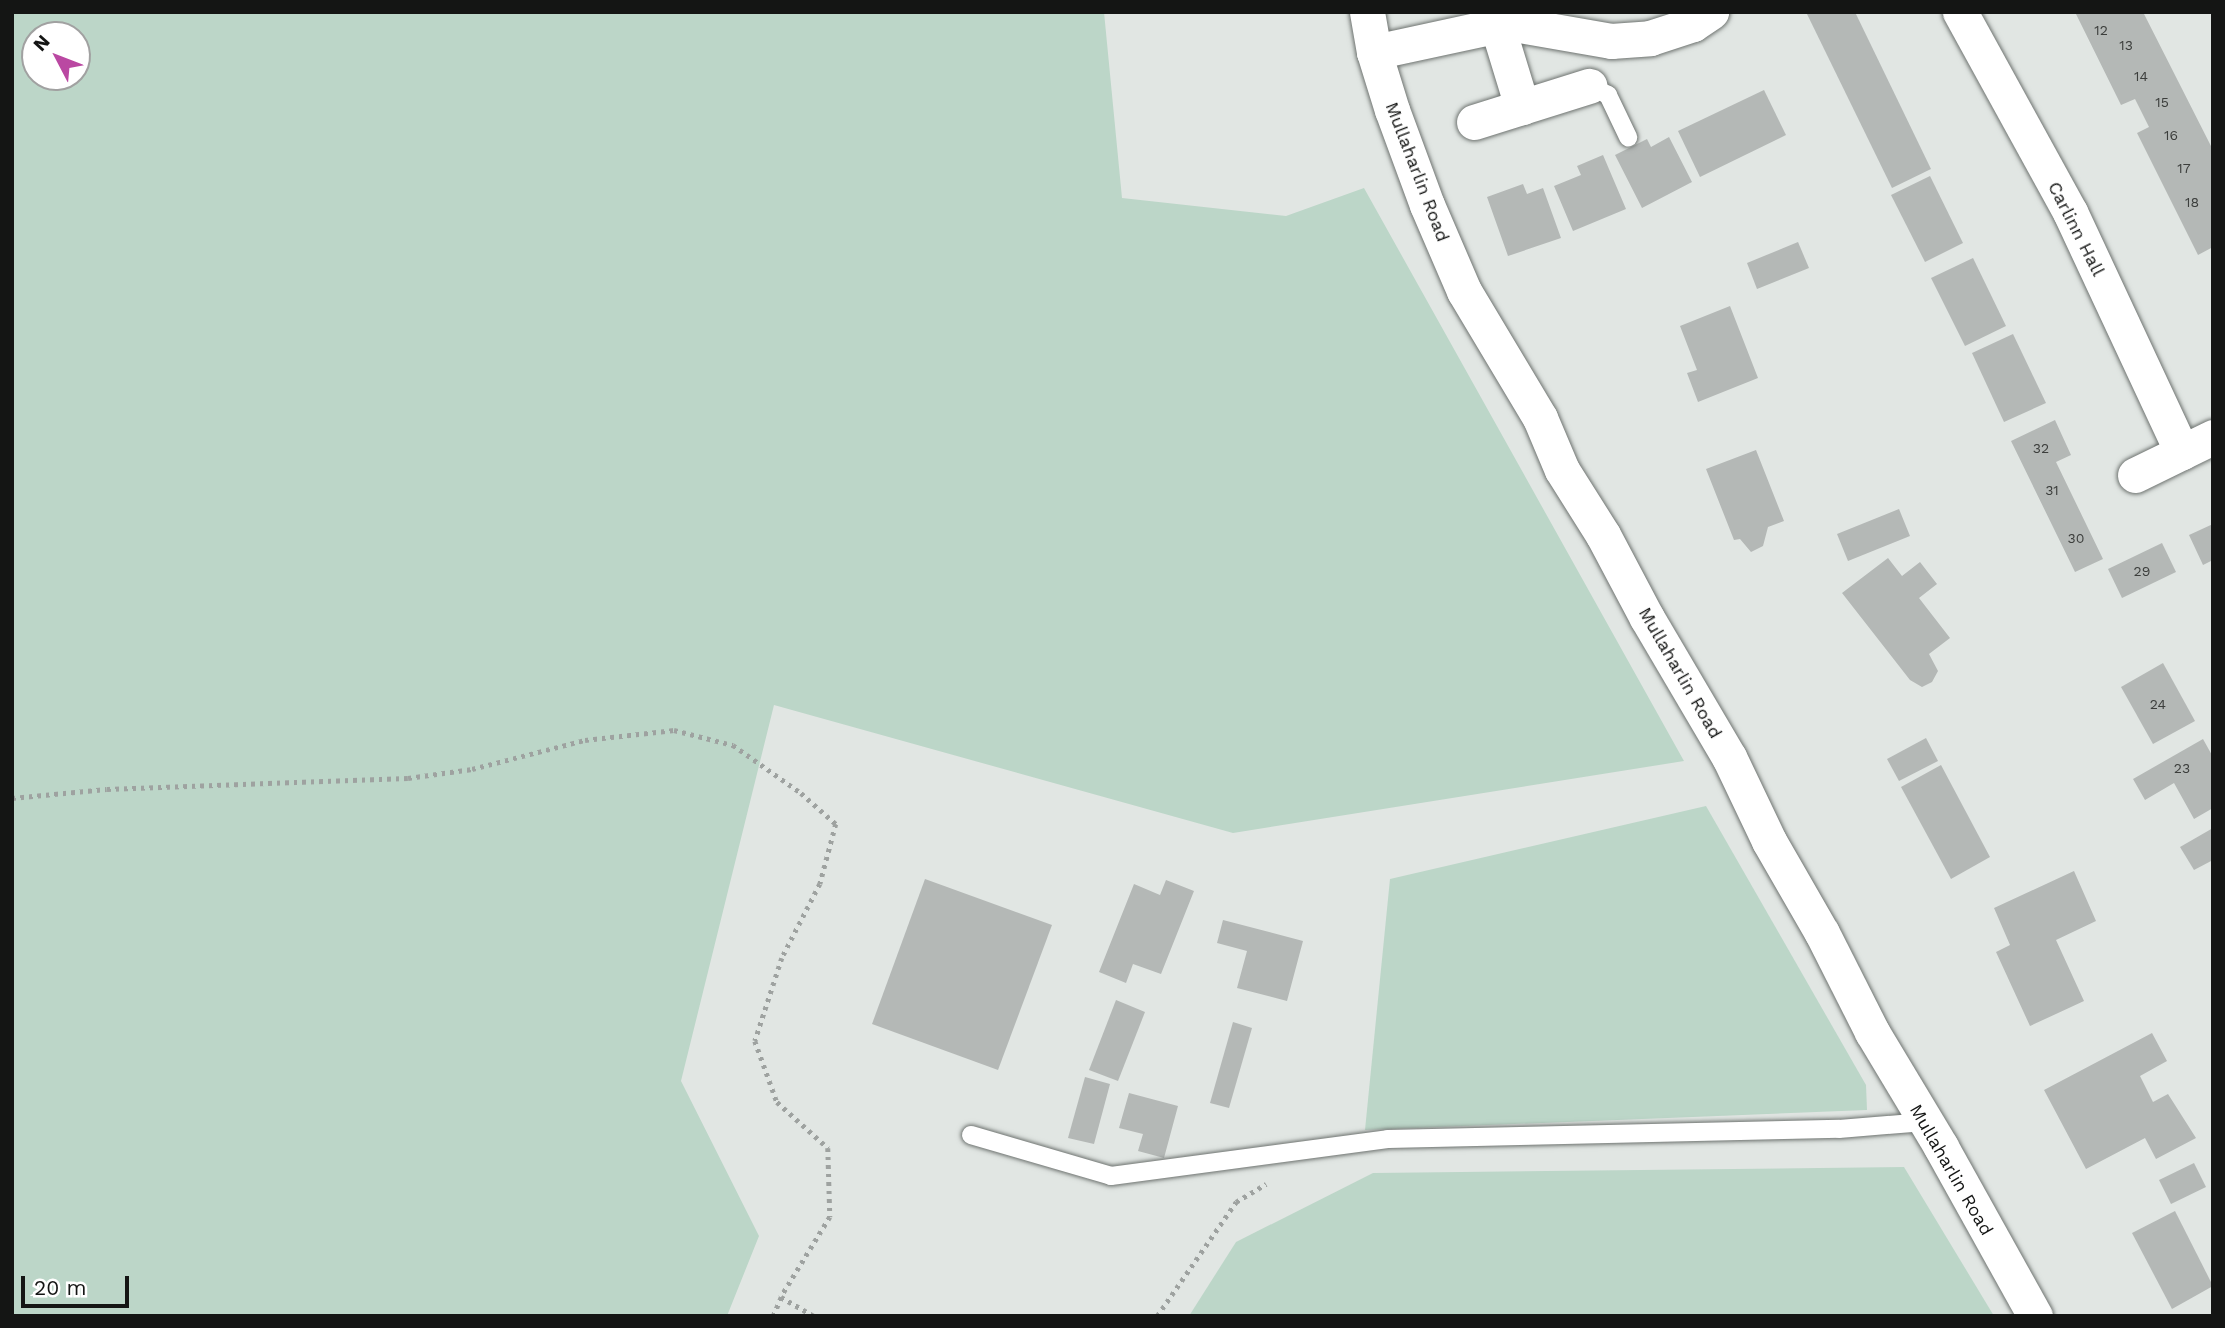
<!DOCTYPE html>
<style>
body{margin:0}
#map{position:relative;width:2225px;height:1328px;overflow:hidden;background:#e1e6e3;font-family:"Work Sans",sans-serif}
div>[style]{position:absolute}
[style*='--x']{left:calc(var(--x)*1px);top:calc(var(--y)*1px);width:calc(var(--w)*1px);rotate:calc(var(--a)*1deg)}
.green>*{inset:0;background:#bcd6c8}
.building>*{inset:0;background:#b4b8b6}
.path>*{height:4.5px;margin-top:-2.25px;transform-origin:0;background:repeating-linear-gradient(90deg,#9ea2a0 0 3.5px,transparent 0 8.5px)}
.roads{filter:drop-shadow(0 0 2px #6e7370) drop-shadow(0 0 2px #6e7370)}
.lane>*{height:18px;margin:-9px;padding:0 9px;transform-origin:9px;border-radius:9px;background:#fff}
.street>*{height:35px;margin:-17.5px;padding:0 17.5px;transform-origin:17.5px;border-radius:17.5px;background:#fff}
span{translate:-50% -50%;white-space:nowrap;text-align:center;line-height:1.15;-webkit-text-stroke:7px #fff;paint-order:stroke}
.number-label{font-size:14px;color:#3c3e3c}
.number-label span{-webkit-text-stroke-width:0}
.street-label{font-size:18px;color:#141514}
.frame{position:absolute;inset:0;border:14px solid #141514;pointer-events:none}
.north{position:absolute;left:21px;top:21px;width:70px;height:70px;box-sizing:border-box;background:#fff;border:2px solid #a1a1a1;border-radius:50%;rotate:312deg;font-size:19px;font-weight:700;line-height:28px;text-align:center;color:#141514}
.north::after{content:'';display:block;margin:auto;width:24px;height:32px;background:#ba48a2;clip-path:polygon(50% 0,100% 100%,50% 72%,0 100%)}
.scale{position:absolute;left:21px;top:1276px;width:108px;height:32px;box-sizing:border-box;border:4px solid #141514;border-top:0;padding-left:9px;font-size:21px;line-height:24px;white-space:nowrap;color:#141514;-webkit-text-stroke:5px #fff;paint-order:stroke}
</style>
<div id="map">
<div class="green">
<div style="clip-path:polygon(evenodd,12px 12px,1104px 12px,1122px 198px,1286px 216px,1364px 188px,1684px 761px,1233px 833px,774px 705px,681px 1081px,759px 1236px,727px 1316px,12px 1316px,12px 12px,35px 35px,77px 35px,77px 77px,35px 77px,35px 35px)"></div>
<div style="clip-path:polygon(1706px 806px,1866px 1085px,1867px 1110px,1365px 1130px,1390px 879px)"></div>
<div style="clip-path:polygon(1904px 1167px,1994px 1316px,1189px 1316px,1236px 1242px,1373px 1173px)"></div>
</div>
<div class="building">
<div style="clip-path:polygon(1806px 12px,1855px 12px,1931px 169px,1892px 188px)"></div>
<div style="clip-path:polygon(2075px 12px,2143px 12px,2213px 150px,2213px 247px,2198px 255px,2137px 133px,2149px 127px,2135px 99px,2121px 105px)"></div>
<div style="clip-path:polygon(1764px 90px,1786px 135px,1700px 177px,1678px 131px)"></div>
<div style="clip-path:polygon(1669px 137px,1692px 182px,1642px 208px,1615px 155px,1647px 139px,1651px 147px)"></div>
<div style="clip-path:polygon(1603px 155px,1626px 209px,1573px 231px,1554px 186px,1581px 175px,1577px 166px)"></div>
<div style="clip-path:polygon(1930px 176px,1963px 243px,1925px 262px,1891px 195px)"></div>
<div style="clip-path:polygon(1523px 184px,1527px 194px,1543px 188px,1561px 238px,1508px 256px,1487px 197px)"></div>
<div style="clip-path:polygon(1798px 242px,1809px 268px,1757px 289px,1747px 263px)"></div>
<div style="clip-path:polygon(1973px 258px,2006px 326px,1965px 346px,1931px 278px)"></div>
<div style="clip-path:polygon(1730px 306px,1758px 378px,1698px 402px,1687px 373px,1697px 370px,1680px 326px)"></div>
<div style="clip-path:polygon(2013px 334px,2046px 403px,2004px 422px,1972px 353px)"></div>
<div style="clip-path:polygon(2055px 420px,2071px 455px,2056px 462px,2103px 559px,2075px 572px,2011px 441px)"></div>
<div style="clip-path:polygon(1756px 450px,1784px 521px,1768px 527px,1763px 546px,1751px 552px,1740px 539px,1734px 540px,1706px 469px)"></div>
<div style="clip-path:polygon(1899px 509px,1910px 536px,1848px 561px,1837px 534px)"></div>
<div style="clip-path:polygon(2213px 524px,2213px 560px,2203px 565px,2189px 535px)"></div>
<div style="clip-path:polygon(2162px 543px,2176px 572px,2122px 598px,2108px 569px)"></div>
<div style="clip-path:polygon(1888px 558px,1902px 576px,1920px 562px,1937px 584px,1919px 598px,1950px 638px,1929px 654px,1938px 671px,1932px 682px,1922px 687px,1910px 680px,1842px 593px)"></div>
<div style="clip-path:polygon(2163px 663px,2195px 721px,2153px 744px,2121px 687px)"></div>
<div style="clip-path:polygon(1926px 738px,1938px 761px,1899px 781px,1887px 759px)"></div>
<div style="clip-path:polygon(2203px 739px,2213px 757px,2213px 808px,2194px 819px,2174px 783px,2145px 800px,2133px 779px)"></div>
<div style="clip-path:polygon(1941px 765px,1990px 857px,1951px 879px,1901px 787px)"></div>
<div style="clip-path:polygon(2213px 828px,2213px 860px,2194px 870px,2180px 847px)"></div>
<div style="clip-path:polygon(2074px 871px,2096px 921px,2056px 940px,2084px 1001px,2030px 1026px,1996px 952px,2010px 945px,1994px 908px)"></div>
<div style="clip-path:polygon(925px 879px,1052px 925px,998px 1070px,872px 1024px)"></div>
<div style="clip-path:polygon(1166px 880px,1194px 891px,1161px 974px,1133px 964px,1126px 983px,1099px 972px,1134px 884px,1160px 895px)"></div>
<div style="clip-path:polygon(1223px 920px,1303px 941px,1287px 1001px,1237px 988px,1247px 951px,1217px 943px)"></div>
<div style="clip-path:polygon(1116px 1000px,1145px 1012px,1118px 1081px,1089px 1070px)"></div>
<div style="clip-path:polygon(1233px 1022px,1252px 1028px,1229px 1108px,1210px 1103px)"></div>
<div style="clip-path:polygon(2152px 1033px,2167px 1061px,2140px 1076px,2153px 1102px,2168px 1094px,2196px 1138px,2156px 1159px,2145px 1138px,2086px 1169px,2044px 1090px)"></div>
<div style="clip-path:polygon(1085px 1077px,1110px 1084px,1094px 1144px,1068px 1138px)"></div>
<div style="clip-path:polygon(1129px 1093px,1178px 1106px,1164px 1158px,1138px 1151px,1143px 1134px,1119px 1128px)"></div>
<div style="clip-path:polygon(2194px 1163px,2206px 1187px,2171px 1204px,2159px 1180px)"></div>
<div style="clip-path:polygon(2175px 1211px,2213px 1286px,2172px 1309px,2132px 1233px)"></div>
</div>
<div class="path">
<div style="--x:12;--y:798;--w:95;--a:-5.4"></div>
<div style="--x:107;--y:789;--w:301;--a:-2.1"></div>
<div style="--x:408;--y:778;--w:65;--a:-8"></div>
<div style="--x:472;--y:769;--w:117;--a:-14.4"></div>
<div style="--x:585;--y:740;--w:90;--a:-6.4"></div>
<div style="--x:674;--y:730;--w:61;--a:14.3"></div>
<div style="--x:733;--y:745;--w:83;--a:35.2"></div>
<div style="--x:801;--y:793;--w:47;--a:41.5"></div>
<div style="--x:836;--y:824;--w:62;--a:104.9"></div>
<div style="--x:820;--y:884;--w:83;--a:117.2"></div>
<div style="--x:782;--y:958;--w:87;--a:108"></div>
<div style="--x:755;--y:1041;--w:65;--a:70.2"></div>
<div style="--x:777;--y:1102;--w:69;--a:42"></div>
<div style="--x:828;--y:1148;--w:69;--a:88.3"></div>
<div style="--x:830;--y:1217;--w:94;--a:121.5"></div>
<div style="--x:773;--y:1316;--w:21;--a:-67"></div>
<div style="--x:781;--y:1297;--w:38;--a:30"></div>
<div style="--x:1157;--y:1316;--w:139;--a:-55.3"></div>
<div style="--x:1236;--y:1202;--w:35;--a:-31"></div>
</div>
<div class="roads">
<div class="lane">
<div style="--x:1589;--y:86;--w:21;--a:25"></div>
<div style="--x:1608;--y:95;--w:47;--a:64.5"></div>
<div style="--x:971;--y:1135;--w:146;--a:16.3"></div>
<div style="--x:1111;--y:1176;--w:279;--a:-7.6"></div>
<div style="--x:1388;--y:1139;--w:451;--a:-1.3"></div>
<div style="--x:1839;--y:1129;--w:86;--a:-4.7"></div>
</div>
<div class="street">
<div style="--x:1367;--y:12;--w:41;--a:80.1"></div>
<div style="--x:1374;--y:52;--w:61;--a:72.8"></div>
<div style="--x:1392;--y:110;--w:101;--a:69.8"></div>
<div style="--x:1427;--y:205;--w:94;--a:66.7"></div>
<div style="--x:1464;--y:291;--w:148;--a:59.1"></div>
<div style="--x:1540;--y:418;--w:56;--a:67.1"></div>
<div style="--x:1562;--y:470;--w:77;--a:57.8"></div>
<div style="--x:1603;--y:535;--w:94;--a:62.1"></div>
<div style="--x:1647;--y:618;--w:161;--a:59.5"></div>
<div style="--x:1729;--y:757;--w:93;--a:64.5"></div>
<div style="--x:1769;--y:841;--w:106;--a:60.1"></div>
<div style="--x:1822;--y:933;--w:111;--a:63.2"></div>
<div style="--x:1872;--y:1032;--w:134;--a:59"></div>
<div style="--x:1941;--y:1147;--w:193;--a:60.9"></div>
<div style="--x:1960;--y:12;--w:228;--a:61.2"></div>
<div style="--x:2070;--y:212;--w:265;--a:65"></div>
<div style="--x:1497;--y:25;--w:86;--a:73"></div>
<div style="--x:1374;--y:52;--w:137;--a:-12.2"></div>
<div style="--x:1508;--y:23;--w:105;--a:9.9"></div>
<div style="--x:1611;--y:41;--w:39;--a:-4"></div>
<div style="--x:1650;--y:38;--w:45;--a:-18"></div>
<div style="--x:1693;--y:24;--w:22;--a:-34"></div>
<div style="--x:1474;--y:122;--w:121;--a:-17.4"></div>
<div style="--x:2135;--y:475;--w:87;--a:-26"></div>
</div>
</div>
<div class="number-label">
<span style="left:2101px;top:30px">12</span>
<span style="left:2126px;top:45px">13</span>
<span style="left:2141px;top:76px">14</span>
<span style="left:2162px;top:102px">15</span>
<span style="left:2171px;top:135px">16</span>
<span style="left:2184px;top:168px">17</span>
<span style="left:2192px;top:202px">18</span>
<span style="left:2041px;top:448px">32</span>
<span style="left:2052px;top:490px">31</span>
<span style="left:2076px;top:538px">30</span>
<span style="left:2142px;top:571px">29</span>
<span style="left:2158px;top:704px">24</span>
<span style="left:2182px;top:768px">23</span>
</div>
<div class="street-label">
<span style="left:1417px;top:172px;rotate:69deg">Mullaharlin Road</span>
<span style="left:2076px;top:229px;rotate:63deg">Carlinn Hall</span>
<span style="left:1680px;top:673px;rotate:60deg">Mullaharlin Road</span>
<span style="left:1951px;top:1170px;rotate:60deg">Mullaharlin Road</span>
</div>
<div class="frame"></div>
<div class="north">N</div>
<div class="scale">20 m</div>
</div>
